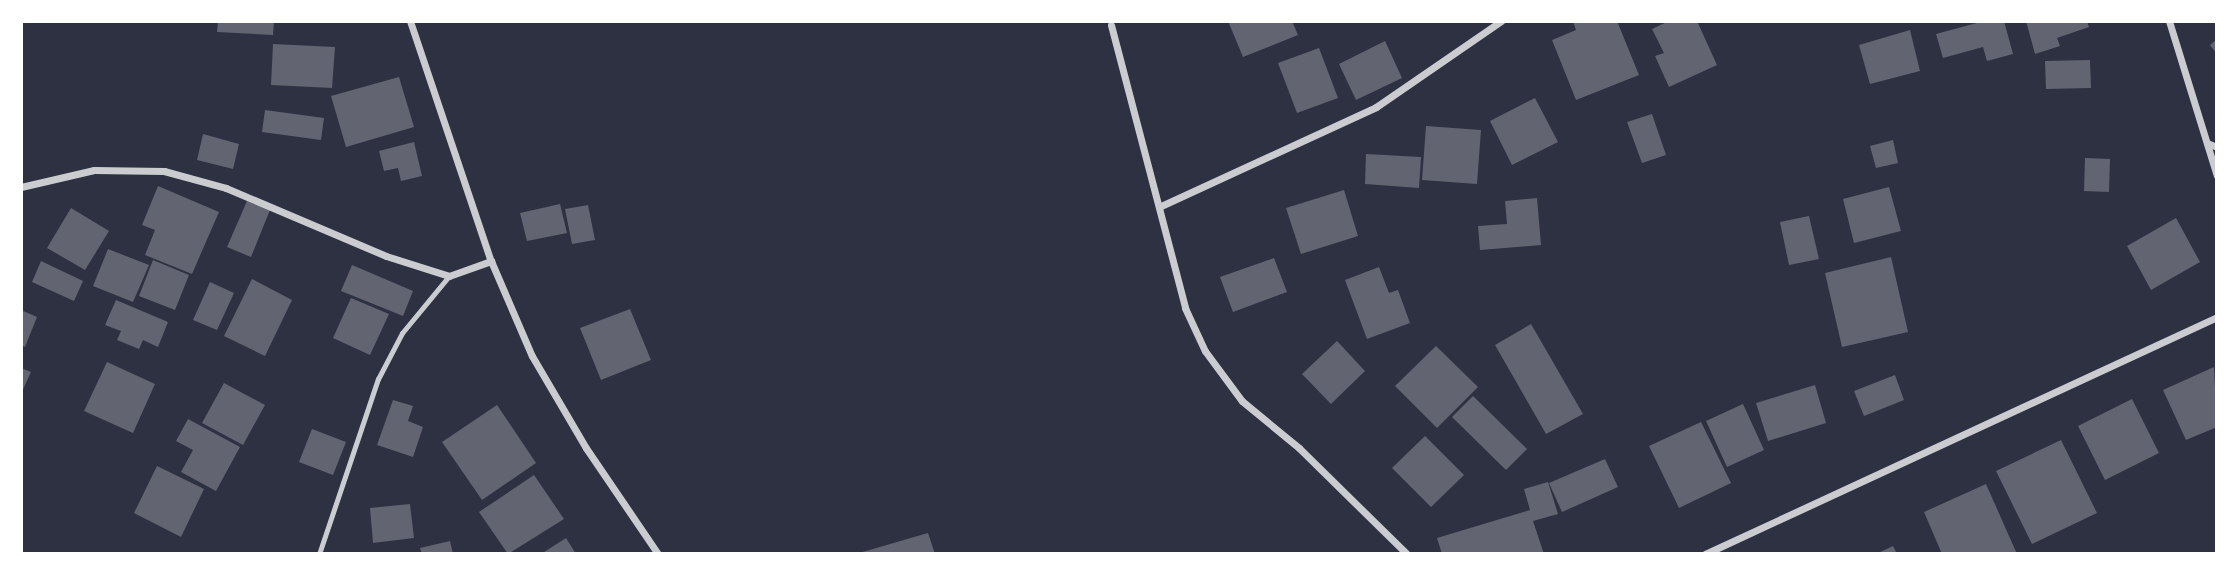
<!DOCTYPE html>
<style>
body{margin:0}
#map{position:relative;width:2238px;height:575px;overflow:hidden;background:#2d3142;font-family:Rubik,sans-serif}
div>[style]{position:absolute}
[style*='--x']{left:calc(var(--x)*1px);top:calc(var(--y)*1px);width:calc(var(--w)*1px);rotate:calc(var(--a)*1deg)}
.building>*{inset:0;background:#626471}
.service>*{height:5px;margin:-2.5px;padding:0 2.5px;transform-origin:2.5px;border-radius:2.5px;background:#caccd0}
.minor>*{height:7px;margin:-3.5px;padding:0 3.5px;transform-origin:3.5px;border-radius:3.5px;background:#caccd0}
span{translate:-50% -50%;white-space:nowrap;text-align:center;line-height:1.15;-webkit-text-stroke:7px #fff;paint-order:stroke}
.frame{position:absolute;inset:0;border:23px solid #fff;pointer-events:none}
</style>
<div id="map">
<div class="building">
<div style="clip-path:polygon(218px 21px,274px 21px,273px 35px,217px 32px)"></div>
<div style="clip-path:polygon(1228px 21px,1292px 21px,1298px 35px,1243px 57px)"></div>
<div style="clip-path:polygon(1573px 21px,1617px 21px,1639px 75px,1576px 100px,1552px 40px,1576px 30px)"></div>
<div style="clip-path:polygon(1669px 21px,1697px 21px,1717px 65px,1669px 87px,1655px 56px,1664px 53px,1652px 29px)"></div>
<div style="clip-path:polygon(1984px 21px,2004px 21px,2013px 54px,1987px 61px,1983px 47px,1943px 58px,1936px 34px)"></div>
<div style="clip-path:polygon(2026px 21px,2087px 21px,2089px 27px,2057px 38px,2060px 46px,2035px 54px)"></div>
<div style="clip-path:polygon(1910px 30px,1920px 71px,1870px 84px,1859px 45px)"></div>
<div style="clip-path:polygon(2217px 39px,2217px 54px,2210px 45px)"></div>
<div style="clip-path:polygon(1385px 41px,1402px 78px,1356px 100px,1339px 64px)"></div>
<div style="clip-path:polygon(273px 44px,335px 47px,332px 88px,271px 85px)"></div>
<div style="clip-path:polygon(1319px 48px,1338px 98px,1297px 113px,1278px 63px)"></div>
<div style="clip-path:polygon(2090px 60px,2091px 88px,2046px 89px,2045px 61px)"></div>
<div style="clip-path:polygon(399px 77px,414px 127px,346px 147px,331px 96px)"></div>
<div style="clip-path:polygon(1535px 98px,1558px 142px,1512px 165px,1490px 121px)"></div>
<div style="clip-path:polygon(265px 110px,324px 118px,321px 140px,262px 132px)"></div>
<div style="clip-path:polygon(1652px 114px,1666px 155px,1642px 163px,1627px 122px)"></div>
<div style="clip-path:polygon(1426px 126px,1481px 130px,1477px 184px,1422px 180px)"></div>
<div style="clip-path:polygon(203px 134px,239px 144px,233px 169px,197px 160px)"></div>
<div style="clip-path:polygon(1893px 140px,1898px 163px,1876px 168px,1870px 146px)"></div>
<div style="clip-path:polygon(414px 142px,422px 176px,401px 181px,398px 168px,384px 171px,379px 151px)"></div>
<div style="clip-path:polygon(1366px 154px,1421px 157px,1419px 188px,1365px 184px)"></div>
<div style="clip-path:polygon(2085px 158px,2110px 159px,2109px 192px,2084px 191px)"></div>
<div style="clip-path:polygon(158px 186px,219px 212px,192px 274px,145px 255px,155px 230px,142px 225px)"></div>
<div style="clip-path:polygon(1889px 187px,1901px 231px,1854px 243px,1843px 199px)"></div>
<div style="clip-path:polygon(1344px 190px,1358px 236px,1301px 254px,1286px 208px)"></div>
<div style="clip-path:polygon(1537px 198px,1541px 245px,1480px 250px,1478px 226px,1507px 224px,1505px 201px)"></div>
<div style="clip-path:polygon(247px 201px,270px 210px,251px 257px,227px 247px)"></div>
<div style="clip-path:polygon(560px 204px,567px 233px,527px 241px,520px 213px)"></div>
<div style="clip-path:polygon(588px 205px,595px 240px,572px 244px,565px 209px)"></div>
<div style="clip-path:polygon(71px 208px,109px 231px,85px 270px,47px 248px)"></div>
<div style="clip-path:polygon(1809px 216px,1819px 259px,1789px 265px,1780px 222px)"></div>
<div style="clip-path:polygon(2176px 218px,2200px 262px,2151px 290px,2127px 246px)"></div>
<div style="clip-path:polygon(108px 249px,149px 265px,133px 302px,93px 286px)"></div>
<div style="clip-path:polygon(1891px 257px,1908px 332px,1842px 347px,1825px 273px)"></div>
<div style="clip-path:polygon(1274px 258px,1287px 292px,1233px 312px,1220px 277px)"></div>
<div style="clip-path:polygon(153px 260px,189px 275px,175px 310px,139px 296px)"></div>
<div style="clip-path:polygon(41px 261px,83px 281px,74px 301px,32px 282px)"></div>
<div style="clip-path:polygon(352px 265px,413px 291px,403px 316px,341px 291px)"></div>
<div style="clip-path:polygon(1379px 267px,1389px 293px,1398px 290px,1410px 323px,1367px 339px,1345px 280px)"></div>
<div style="clip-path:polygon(252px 279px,292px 300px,265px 356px,224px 336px)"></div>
<div style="clip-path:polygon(210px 282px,234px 293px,217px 330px,193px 320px)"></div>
<div style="clip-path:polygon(351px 298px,389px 314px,370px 355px,333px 338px)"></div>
<div style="clip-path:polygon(116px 300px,168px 322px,158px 347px,143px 340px,139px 349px,117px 340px,121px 331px,105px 325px)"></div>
<div style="clip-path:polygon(630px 309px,651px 360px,601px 380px,580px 328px)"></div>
<div style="clip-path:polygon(21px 310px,37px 317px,25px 347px,21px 345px)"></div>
<div style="clip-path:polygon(1531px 324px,1583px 414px,1546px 434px,1495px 345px)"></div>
<div style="clip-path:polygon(1337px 341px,1365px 371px,1331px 404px,1302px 374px)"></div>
<div style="clip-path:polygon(1436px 346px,1478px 387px,1437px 428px,1395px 386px)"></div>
<div style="clip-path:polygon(107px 362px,155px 384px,133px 433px,84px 411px)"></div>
<div style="clip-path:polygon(2214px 367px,2217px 427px,2186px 440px,2163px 390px)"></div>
<div style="clip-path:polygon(21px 368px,31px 372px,21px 394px)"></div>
<div style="clip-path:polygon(1895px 375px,1904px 400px,1864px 416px,1854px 391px)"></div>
<div style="clip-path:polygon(224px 383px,265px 405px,243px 445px,202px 423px)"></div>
<div style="clip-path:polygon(1815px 385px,1826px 423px,1768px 441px,1756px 403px)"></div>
<div style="clip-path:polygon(1473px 396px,1527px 449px,1506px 470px,1452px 417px)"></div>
<div style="clip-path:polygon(2132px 399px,2159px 453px,2105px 480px,2078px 426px)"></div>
<div style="clip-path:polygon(393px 400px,413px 406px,408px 421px,423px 427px,413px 457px,377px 445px)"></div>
<div style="clip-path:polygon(1743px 404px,1764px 450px,1727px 467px,1706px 421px)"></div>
<div style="clip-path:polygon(497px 405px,536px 463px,482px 500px,442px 442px)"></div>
<div style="clip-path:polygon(188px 419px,240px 447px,216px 491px,181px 472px,193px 450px,176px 441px)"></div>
<div style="clip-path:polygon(1701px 422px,1731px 483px,1679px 508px,1649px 446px)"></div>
<div style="clip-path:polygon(312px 429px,346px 442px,333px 475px,299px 462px)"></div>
<div style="clip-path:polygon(1425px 436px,1464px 475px,1431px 507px,1392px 468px)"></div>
<div style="clip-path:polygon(2061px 440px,2097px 513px,2032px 544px,1996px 471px)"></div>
<div style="clip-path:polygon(1605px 459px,1618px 487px,1562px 512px,1549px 483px)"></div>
<div style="clip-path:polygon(157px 466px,204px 489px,181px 537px,134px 513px)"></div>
<div style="clip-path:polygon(534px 475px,564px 519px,508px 554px,479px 512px)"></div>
<div style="clip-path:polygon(1548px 482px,1558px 514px,1533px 521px,1544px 554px,1442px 554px,1437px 538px,1530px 510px,1524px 489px)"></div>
<div style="clip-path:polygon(1986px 484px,2017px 554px,1942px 554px,1924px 512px)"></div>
<div style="clip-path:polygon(410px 504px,414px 538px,373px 543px,370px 508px)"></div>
<div style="clip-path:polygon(928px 533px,935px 554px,859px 554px,859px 553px)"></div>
<div style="clip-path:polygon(566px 538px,576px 554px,541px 554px)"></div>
<div style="clip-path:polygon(450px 541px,453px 554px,422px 554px,420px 548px)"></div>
<div style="clip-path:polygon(1893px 546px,1897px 554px,1876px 554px)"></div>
</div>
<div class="service">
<div style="--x:319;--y:554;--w:185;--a:-71.4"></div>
<div style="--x:378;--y:379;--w:52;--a:-62.4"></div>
<div style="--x:402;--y:333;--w:74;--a:-50.5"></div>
</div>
<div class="minor">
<div style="--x:410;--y:21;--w:253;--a:71.4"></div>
<div style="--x:491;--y:261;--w:103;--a:66.7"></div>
<div style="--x:532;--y:356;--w:107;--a:59.6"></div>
<div style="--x:586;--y:448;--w:128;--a:55.8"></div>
<div style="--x:2169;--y:21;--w:162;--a:72.8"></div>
<div style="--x:1111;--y:25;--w:293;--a:75.3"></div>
<div style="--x:1185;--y:308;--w:47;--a:65.1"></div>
<div style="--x:1205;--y:351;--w:62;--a:53.5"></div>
<div style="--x:1242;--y:401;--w:74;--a:39.5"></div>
<div style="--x:1299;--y:448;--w:151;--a:44.5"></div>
<div style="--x:2207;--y:143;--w:11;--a:22"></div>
<div style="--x:21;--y:187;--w:75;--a:-13.1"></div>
<div style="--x:94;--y:170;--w:70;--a:0.8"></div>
<div style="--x:164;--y:171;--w:64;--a:15.3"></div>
<div style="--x:226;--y:188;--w:174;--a:23"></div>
<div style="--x:386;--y:256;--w:66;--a:17.6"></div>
<div style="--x:449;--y:276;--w:45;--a:-19.7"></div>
<div style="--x:1161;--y:206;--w:237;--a:-24.7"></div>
<div style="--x:1376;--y:107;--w:152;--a:-34.5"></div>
<div style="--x:1705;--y:554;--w:564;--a:-24.84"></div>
</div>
<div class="frame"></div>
</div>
